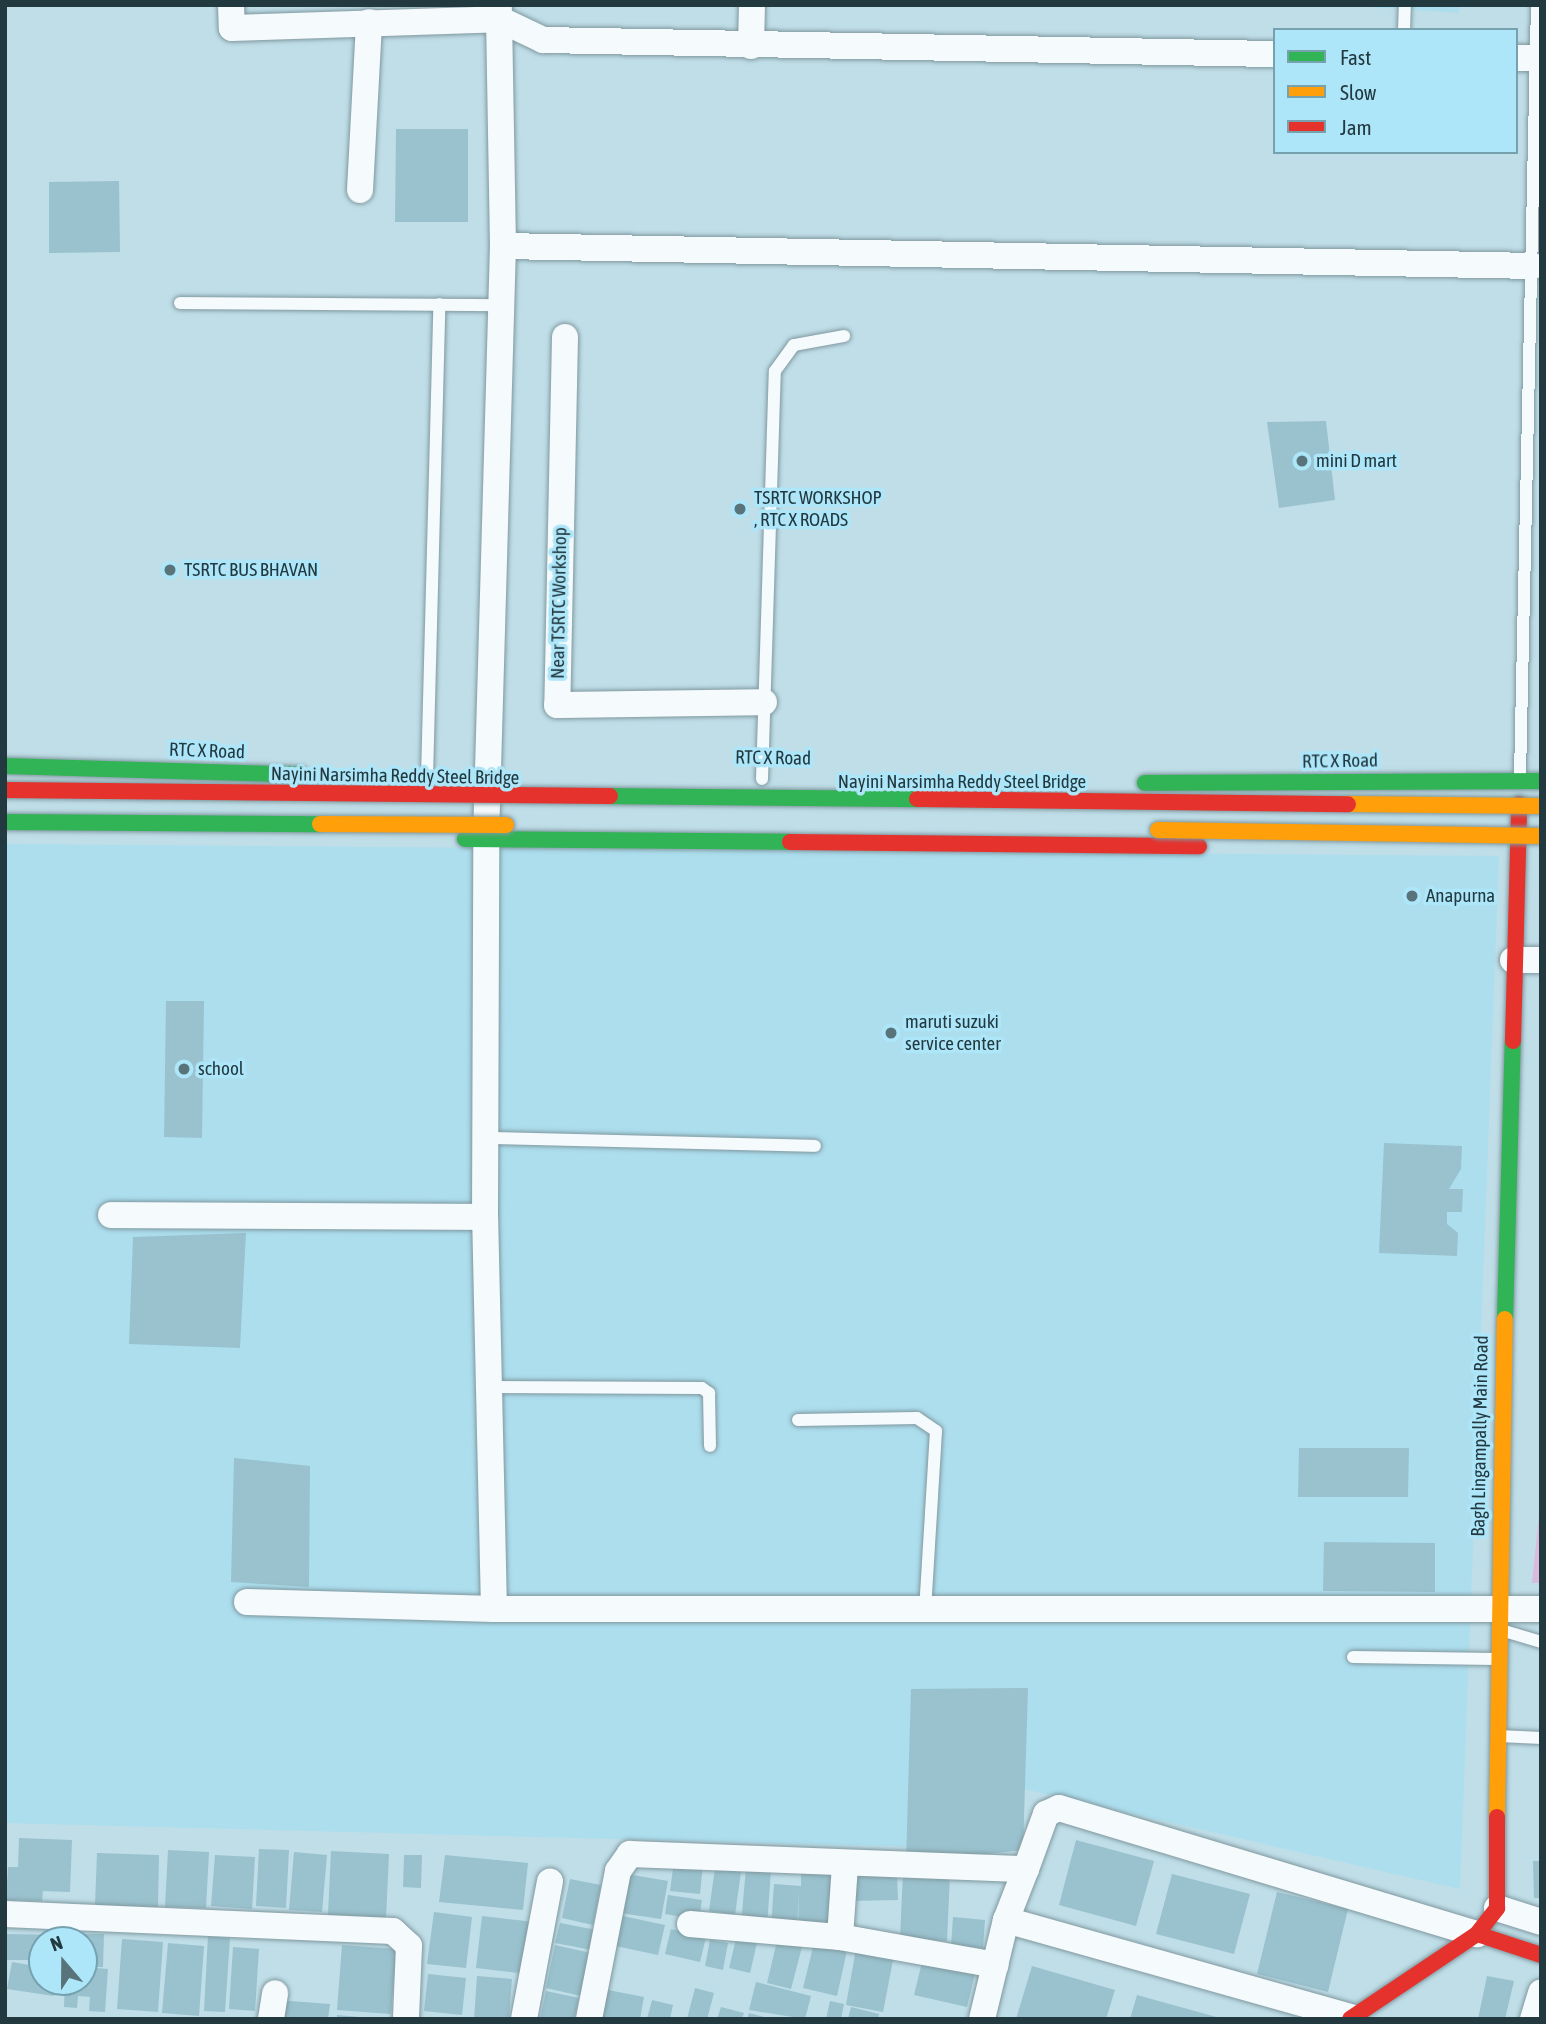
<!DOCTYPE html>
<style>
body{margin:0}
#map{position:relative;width:1546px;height:2024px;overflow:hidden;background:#bfdee8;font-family:"Asap Condensed",sans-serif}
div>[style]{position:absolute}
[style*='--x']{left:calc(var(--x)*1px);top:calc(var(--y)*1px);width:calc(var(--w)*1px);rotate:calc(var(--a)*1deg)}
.built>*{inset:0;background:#acdeee}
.green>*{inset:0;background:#dabbde}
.building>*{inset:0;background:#99c2ce}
.roads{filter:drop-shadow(0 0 2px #80989f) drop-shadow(0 0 2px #80989f)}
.lane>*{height:12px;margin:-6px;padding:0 6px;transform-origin:6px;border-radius:6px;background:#f5fafc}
.street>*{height:26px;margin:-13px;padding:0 13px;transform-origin:13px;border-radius:13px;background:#f5fafc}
.fast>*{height:16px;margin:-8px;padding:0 8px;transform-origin:8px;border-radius:8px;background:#30b455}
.slow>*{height:16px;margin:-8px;padding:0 8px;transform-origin:8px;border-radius:8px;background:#ff9f0a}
.jam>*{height:16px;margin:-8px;padding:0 8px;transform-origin:8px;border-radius:8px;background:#e5322d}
.bridges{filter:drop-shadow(0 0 2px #80989f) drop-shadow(0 0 2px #80989f)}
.fast-bridge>*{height:16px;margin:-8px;padding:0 8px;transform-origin:8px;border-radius:8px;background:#30b455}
.slow-bridge>*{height:16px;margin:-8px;padding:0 8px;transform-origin:8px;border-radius:8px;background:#ff9f0a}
.jam-bridge>*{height:16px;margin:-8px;padding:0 8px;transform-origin:8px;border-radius:8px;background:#e5322d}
.dots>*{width:19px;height:19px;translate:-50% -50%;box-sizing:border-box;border:4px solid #aee6f9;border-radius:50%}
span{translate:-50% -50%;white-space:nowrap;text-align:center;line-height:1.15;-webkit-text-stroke:7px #aee6f9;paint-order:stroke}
.poi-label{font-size:19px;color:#223940}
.left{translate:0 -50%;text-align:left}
.street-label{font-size:19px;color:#223940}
.frame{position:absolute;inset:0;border:7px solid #223940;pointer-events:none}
.legend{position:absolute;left:1273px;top:28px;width:245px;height:126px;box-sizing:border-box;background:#aee6f9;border:2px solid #76a1af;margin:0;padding:9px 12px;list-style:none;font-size:21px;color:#223940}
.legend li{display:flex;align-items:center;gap:14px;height:35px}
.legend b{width:35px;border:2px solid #76a1af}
.north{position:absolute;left:28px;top:1926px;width:70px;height:70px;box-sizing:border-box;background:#aee6f9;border:2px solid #76a1af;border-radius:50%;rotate:340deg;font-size:19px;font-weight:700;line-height:28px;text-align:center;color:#223940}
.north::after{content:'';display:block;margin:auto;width:24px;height:32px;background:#59737b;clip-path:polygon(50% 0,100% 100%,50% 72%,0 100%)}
</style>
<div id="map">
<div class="built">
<div style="clip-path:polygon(1339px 5px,1459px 5px,1459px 13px)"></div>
<div style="clip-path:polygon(5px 844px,1499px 856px,1460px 1889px,1020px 1788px,999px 1849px,5px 1823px)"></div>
</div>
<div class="green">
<div style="clip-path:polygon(1541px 1496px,1541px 1583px,1532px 1583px)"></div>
</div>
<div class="building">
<div style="clip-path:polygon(396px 129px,468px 129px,468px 222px,395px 222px)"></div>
<div style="clip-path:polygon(119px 181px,120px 252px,49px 253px,49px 182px)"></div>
<div style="clip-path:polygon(1326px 421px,1335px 500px,1279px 508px,1267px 422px)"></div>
<div style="clip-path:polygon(166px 1001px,204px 1001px,202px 1138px,164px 1137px)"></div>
<div style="clip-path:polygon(1384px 1143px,1462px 1146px,1461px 1169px,1449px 1189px,1463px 1189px,1462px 1212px,1447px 1212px,1447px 1224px,1458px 1233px,1457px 1256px,1379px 1253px)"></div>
<div style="clip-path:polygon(246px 1233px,240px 1348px,129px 1344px,133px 1237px)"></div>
<div style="clip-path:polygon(1299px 1448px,1409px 1448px,1408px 1497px,1298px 1497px)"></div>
<div style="clip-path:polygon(234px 1458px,310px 1466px,309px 1587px,231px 1582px)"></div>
<div style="clip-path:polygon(1324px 1542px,1435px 1543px,1435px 1592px,1323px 1591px)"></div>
<div style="clip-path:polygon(1028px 1688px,1023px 1850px,906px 1863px,911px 1689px)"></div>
<div style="clip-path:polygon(19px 1838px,72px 1840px,70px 1892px,43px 1891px,42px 1901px,6px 1900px,8px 1867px,18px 1867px)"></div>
<div style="clip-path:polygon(1076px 1840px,1154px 1861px,1136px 1926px,1059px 1905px)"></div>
<div style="clip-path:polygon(259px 1849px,289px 1850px,286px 1908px,256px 1906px)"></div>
<div style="clip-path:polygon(168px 1850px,209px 1852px,206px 1908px,165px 1907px)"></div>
<div style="clip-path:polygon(331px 1851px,389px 1854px,386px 1918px,328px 1915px)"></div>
<div style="clip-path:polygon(294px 1852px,327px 1855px,322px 1912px,289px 1910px)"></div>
<div style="clip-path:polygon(97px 1853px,159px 1855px,158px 1907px,95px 1905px)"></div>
<div style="clip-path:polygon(215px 1855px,255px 1857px,252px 1909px,211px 1906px)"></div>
<div style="clip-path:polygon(404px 1855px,422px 1855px,421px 1888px,403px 1887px)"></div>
<div style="clip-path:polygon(445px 1855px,528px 1863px,523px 1910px,439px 1902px)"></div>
<div style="clip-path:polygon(674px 1861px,703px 1864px,700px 1894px,670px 1891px)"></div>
<div style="clip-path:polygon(1533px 1861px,1541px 1861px,1541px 1898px,1534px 1898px)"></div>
<div style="clip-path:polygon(715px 1868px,741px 1872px,735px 1915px,709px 1911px)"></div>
<div style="clip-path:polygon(746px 1868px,771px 1870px,767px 1926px,741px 1924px)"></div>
<div style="clip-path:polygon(801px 1872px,831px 1873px,828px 1928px,798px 1927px,799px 1890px,797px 1929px,771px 1927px,774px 1884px,801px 1886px)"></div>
<div style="clip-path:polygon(903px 1872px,950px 1874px,947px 1941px,900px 1939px)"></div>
<div style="clip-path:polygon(627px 1874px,668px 1881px,661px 1919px,620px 1913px)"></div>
<div style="clip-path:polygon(849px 1874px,897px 1874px,898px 1900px,849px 1901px)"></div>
<div style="clip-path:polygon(1172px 1874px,1250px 1894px,1234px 1954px,1156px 1934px)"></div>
<div style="clip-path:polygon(570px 1879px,601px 1885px,593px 1925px,562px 1918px)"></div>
<div style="clip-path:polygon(1277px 1892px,1348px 1909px,1328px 1992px,1257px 1974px)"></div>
<div style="clip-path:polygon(668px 1895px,702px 1900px,699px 1920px,665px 1914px)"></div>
<div style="clip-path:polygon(434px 1912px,472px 1917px,466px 1968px,427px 1964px)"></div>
<div style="clip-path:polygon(618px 1915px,665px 1925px,658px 1955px,611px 1945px)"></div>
<div style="clip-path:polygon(482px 1916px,534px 1922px,528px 1974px,476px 1968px)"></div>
<div style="clip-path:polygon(953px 1917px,985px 1920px,983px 1948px,951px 1946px)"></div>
<div style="clip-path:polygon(560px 1923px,596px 1930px,592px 1950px,555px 1943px)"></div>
<div style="clip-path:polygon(671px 1929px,706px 1937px,700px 1962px,665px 1954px)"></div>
<div style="clip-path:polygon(5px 1934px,58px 1935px,58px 1940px,42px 1940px,42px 1960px,5px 1960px)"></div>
<div style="clip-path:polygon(69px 1934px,104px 1934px,103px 1967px,84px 1967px,84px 1940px,69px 1940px)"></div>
<div style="clip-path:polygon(208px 1936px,230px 1938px,225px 2012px,204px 2011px)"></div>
<div style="clip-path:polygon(122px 1939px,163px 1942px,158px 2012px,117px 2009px)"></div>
<div style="clip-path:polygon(736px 1939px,757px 1943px,750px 1973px,729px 1968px)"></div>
<div style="clip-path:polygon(815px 1939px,848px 1946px,837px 1996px,803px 1988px)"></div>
<div style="clip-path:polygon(710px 1940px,728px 1943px,723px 1970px,705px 1966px)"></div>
<div style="clip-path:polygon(777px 1941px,802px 1947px,791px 1989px,767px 1983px)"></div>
<div style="clip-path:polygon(168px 1943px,204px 1946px,199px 2016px,162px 2013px)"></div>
<div style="clip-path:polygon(857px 1943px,895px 1950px,883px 2012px,846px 2005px)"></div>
<div style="clip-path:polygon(342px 1945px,396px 1949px,391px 2014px,337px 2010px)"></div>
<div style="clip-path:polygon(555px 1945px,591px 1953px,581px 1996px,546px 1988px)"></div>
<div style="clip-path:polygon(233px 1947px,259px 1949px,255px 2011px,229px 2009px)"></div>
<div style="clip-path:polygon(924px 1954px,977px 1966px,967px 2007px,914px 1995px)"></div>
<div style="clip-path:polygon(12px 1962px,42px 1967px,42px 1982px,56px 1982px,54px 1996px,7px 1989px)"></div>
<div style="clip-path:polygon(1032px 1966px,1115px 1990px,1106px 2019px,1016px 2019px)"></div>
<div style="clip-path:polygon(84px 1967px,108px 1969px,105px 2012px,89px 2011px,90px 1997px,78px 1996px,77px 2008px,64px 2007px,65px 1982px,84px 1982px)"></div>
<div style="clip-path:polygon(428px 1974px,466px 1978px,462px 2015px,424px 2011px)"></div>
<div style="clip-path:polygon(477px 1976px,512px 1979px,509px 2019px,474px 2019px)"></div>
<div style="clip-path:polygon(1487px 1976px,1514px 1981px,1505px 2019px,1478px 2019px)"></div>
<div style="clip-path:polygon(756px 1982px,811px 1996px,805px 2019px,749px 2010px)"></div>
<div style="clip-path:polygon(695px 1988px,714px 1993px,707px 2019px,687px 2019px)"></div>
<div style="clip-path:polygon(603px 1989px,644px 1997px,640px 2019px,597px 2019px)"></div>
<div style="clip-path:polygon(546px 1991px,579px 1998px,574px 2019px,540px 2019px)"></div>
<div style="clip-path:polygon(1137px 1995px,1220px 2018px,1220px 2019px,1130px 2019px)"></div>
<div style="clip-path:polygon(277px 2000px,330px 2004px,328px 2019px,275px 2019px)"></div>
<div style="clip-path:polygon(652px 2000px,673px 2005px,670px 2019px,647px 2019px)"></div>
<div style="clip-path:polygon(830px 2001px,844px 2004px,841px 2019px,826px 2019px)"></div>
<div style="clip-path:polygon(721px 2007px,744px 2013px,742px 2019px,717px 2019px)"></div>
<div style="clip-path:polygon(851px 2007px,879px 2014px,878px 2019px,848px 2019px)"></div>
<div style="clip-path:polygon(749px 2013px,768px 2018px,768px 2019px,747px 2019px)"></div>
<div style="clip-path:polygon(337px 2015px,360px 2017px,360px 2019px,337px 2019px)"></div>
</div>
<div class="roads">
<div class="lane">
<div style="--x:1404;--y:30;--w:25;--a:-88"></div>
<div style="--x:180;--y:303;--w:321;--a:0.4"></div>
<div style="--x:1520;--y:776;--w:771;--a:-88.74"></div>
<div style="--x:427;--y:778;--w:474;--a:-88.5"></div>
<div style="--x:762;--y:779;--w:408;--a:-88.2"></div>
<div style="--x:775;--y:371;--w:32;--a:-54"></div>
<div style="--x:794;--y:345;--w:51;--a:-10.2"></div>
<div style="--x:489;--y:1138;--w:326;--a:1.4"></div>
<div style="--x:489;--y:1387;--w:213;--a:0.3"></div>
<div style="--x:702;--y:1388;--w:9;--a:36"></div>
<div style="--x:709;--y:1393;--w:53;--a:88.9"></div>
<div style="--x:798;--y:1420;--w:119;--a:-1"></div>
<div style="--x:917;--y:1418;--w:23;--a:34"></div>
<div style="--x:936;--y:1431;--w:179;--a:93.5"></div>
<div style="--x:1501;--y:1630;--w:42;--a:16.7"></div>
<div style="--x:1353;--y:1657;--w:143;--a:0.8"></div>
<div style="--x:1499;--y:1736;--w:42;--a:2.7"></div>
</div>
<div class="street">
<div style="--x:231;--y:5;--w:23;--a:88"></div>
<div style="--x:232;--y:28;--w:267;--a:-1.9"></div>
<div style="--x:499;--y:19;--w:49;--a:25.5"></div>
<div style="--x:543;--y:40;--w:732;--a:1.1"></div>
<div style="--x:751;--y:46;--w:41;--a:-88.6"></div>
<div style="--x:1516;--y:58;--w:25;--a:0"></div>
<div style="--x:360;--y:190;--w:168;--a:-86.9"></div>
<div style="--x:503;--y:246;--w:1030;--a:1.11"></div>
<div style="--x:565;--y:337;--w:368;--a:91.2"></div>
<div style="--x:557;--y:705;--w:207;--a:-0.8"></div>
<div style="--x:1513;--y:960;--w:28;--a:0"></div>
<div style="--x:111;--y:1215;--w:374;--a:0.3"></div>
<div style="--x:247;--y:1602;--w:247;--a:1.6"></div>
<div style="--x:494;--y:1609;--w:1047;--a:0"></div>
<div style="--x:494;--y:1609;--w:392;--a:-91.3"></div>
<div style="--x:485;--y:1217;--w:378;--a:-89.8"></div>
<div style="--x:486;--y:839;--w:593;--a:-88.36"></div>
<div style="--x:503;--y:246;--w:241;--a:-91"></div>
<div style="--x:1497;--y:1908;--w:46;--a:17.7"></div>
<div style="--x:5;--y:1914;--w:388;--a:2.5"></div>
<div style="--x:393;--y:1931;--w:22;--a:43"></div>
<div style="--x:409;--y:1946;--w:73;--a:92.4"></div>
<div style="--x:1006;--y:1920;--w:358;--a:15.7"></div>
<div style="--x:690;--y:1924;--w:151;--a:5"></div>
<div style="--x:840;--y:1937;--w:72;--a:-86"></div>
<div style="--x:840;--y:1937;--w:158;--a:10.2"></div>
<div style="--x:271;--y:2019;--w:26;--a:-81"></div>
<div style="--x:524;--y:2019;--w:140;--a:-79.3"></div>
<div style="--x:589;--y:2019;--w:151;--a:-78.9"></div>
<div style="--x:618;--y:1871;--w:21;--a:-55"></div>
<div style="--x:630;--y:1854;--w:396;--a:2.2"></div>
<div style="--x:1026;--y:1869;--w:59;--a:-70"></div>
<div style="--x:1046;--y:1814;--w:14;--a:-25"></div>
<div style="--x:1059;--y:1808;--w:437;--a:16.8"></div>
<div style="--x:982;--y:2019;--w:102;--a:-76.4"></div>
<div style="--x:1006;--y:1920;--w:55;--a:-68.6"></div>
<div style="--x:1533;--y:2019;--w:28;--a:-73"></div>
</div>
<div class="fast">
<div style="--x:5;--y:766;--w:296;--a:1.7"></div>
<div style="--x:1145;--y:783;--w:396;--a:-0.3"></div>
<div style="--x:465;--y:839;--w:325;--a:0.5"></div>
<div style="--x:1505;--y:1319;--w:278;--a:-88.4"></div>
</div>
<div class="slow">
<div style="--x:1497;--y:1817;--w:498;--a:-89.1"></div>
</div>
<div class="jam">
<div style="--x:790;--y:842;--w:409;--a:0.6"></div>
<div style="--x:1513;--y:1041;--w:237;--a:-88.5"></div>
<div style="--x:1477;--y:1934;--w:67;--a:18.2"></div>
<div style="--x:1350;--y:2019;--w:153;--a:-33.8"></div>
<div style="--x:1477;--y:1934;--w:33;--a:-52"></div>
<div style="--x:1497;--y:1908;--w:91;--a:-90"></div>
</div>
</div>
<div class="bridges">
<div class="fast-bridge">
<div style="--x:610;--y:796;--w:307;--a:0.6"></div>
<div style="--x:5;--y:822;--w:315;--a:0.4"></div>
</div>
<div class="slow-bridge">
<div style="--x:1348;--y:804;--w:193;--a:0.6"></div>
<div style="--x:320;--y:824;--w:186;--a:0.3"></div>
<div style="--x:1158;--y:830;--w:383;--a:0.9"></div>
</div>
<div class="jam-bridge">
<div style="--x:5;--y:790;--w:605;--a:0.57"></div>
<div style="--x:917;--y:799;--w:431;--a:0.7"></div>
</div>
</div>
<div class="dots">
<div style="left:1302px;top:461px;background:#59737b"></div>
<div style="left:740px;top:509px;background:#59737b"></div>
<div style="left:170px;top:570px;background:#59737b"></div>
<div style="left:1412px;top:896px;background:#59737b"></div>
<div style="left:891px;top:1033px;background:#59737b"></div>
<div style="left:184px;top:1069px;background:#59737b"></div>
</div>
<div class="poi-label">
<span class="left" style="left:1316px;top:461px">mini D mart</span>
<span class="left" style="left:754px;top:509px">TSRTC WORKSHOP<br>, RTC X ROADS</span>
<span class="left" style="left:184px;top:570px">TSRTC BUS BHAVAN</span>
<span class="left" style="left:1426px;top:896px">Anapurna</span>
<span class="left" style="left:905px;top:1033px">maruti suzuki<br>service center</span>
<span class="left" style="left:198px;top:1069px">school</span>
</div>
<div class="street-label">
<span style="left:559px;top:603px;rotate:-89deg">Near TSRTC Workshop</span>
<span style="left:207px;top:751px;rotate:2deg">RTC X Road</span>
<span style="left:773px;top:758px;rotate:1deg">RTC X Road</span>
<span style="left:1340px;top:761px;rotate:-1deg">RTC X Road</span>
<span style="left:395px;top:776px;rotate:1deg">Nayini Narsimha Reddy Steel Bridge</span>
<span style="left:962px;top:782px">Nayini Narsimha Reddy Steel Bridge</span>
<span style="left:1480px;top:1436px;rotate:-89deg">Bagh Lingampally Main Road</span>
</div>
<div class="frame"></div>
<ul class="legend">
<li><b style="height:9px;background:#30b455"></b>Fast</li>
<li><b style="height:9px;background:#ff9f0a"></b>Slow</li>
<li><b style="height:9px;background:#e5322d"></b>Jam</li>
</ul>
<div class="north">N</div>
</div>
